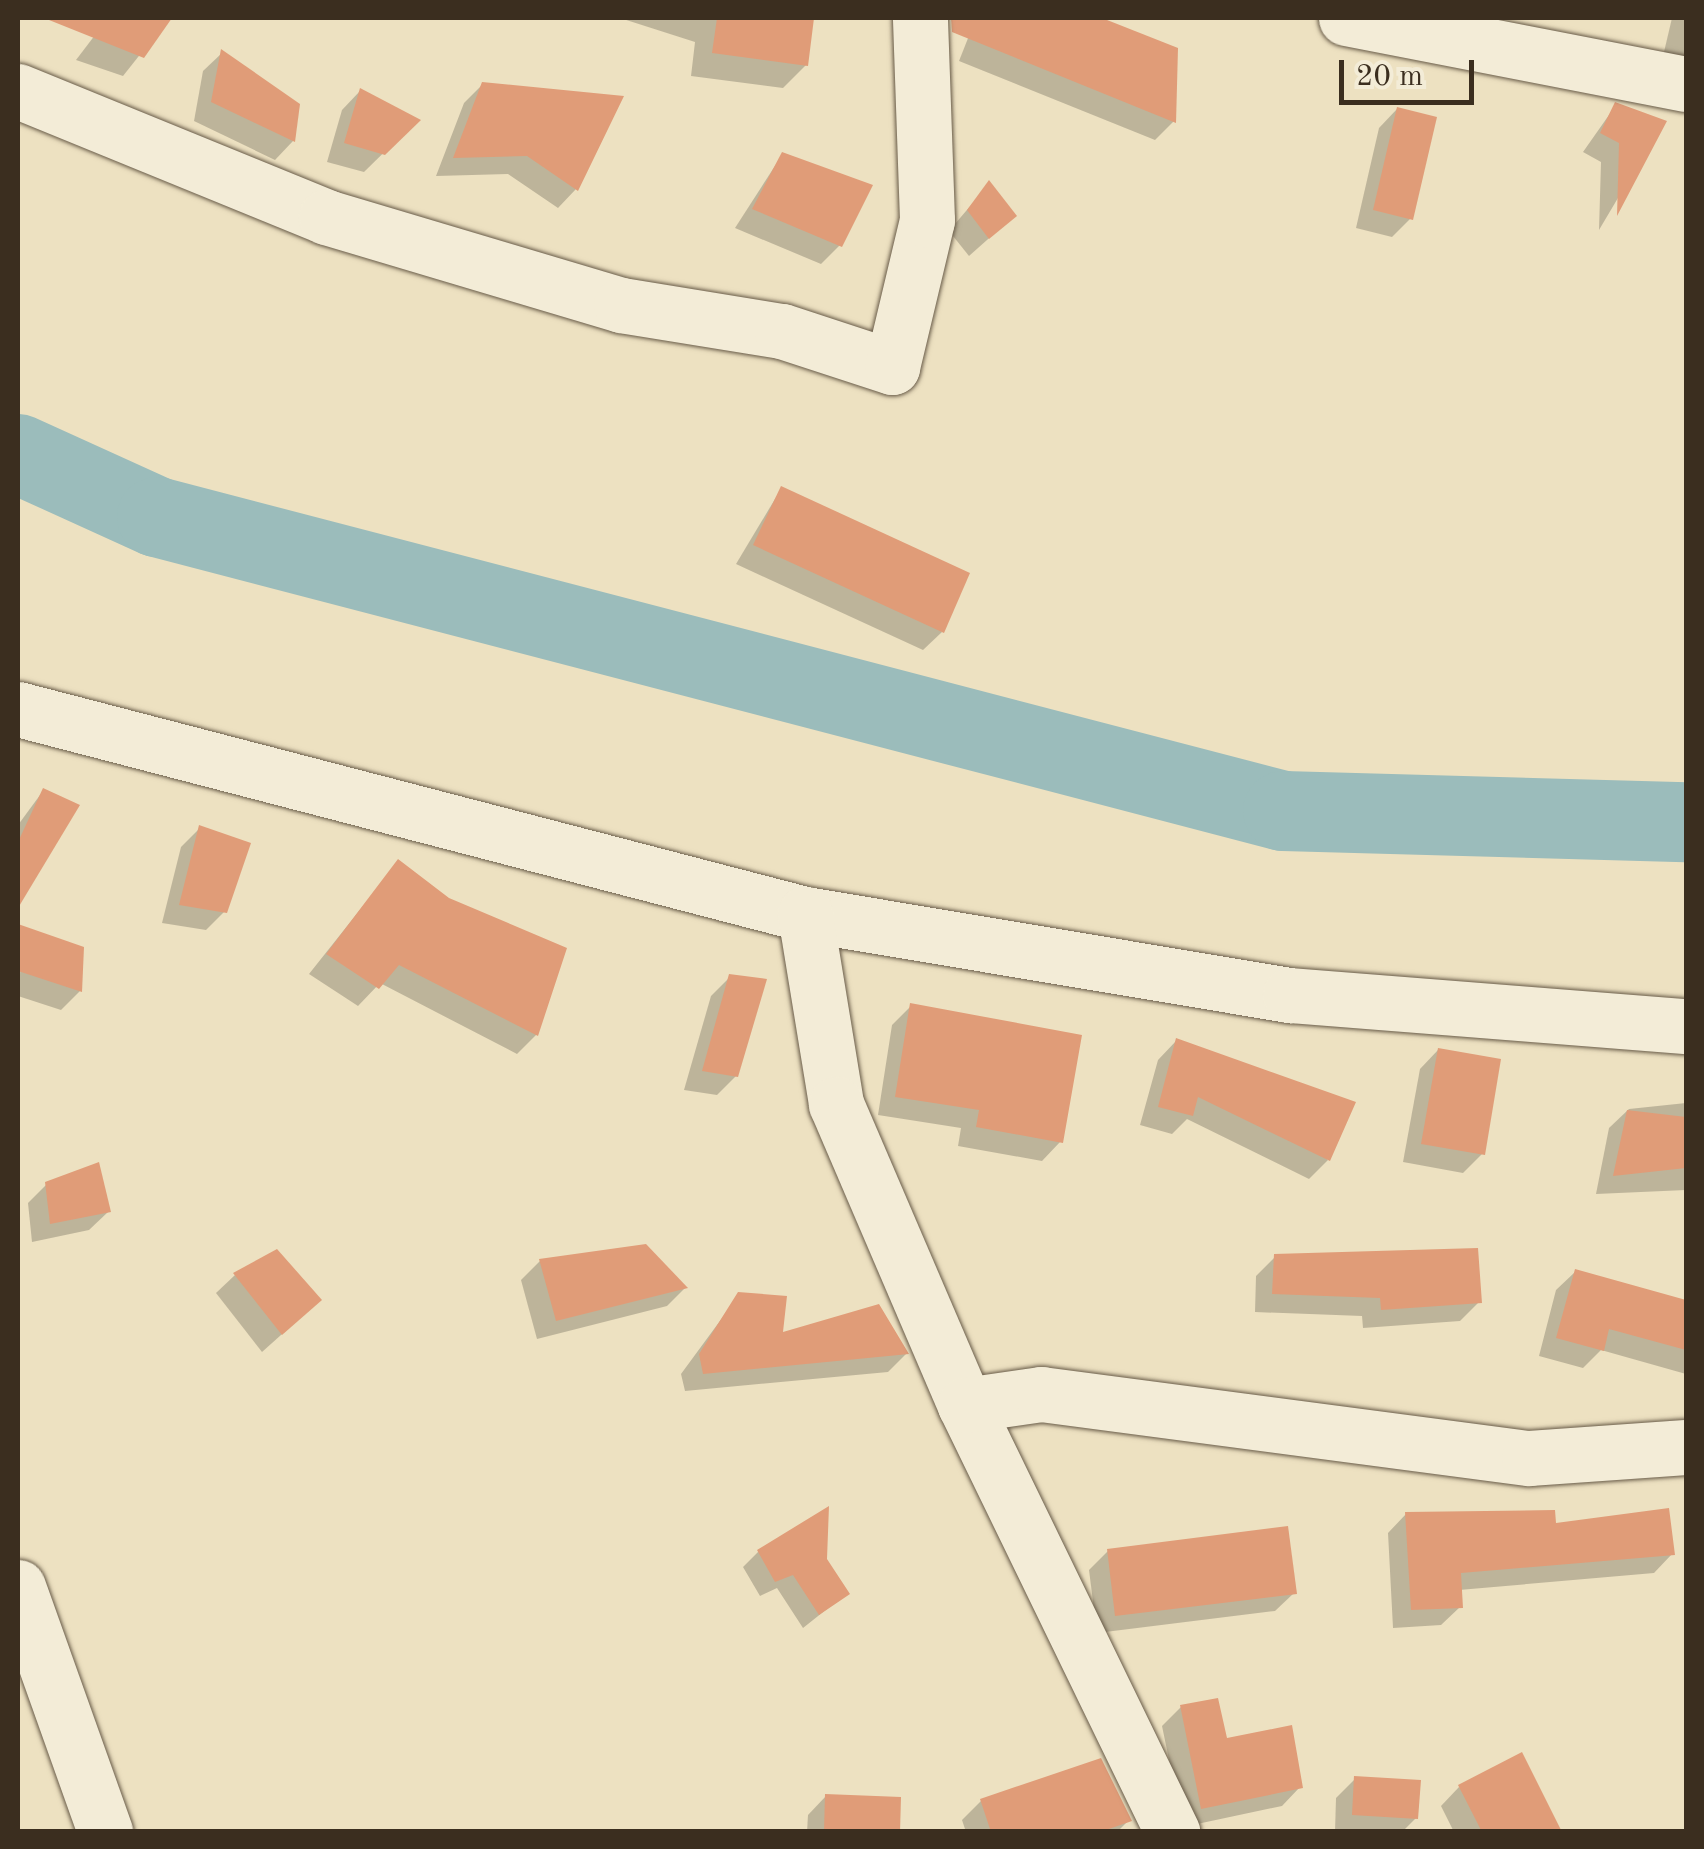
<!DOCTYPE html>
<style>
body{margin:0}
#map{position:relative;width:1704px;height:1849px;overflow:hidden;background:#ede1c1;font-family:"Old Standard TT",serif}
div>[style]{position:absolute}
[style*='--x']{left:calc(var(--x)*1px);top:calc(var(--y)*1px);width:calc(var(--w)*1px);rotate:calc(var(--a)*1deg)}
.shadow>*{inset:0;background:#0003}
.river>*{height:80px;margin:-40px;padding:0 40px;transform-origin:40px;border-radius:40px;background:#9bbcbb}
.building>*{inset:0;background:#e09c78}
.roads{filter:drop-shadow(0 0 2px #685b48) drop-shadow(0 0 2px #685b48)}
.minor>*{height:55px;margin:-27.5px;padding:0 27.5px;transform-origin:27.5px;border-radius:27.5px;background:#f3ecd7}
span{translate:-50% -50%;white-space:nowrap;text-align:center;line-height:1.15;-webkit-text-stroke:9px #f3ecd7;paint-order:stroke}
.frame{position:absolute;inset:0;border:20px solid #3b2e1f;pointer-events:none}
.scale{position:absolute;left:1339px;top:60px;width:135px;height:45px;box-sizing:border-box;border:5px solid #3b2e1f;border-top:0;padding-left:12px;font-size:30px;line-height:35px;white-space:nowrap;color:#3b2e1f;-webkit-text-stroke:8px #f3ecd7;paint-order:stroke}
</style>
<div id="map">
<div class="shadow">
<div style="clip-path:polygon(108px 18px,169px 18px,123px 76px,76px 60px)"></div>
<div style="clip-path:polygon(620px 18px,812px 18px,806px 65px,783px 88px,691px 76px,695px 42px)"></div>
<div style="clip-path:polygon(976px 18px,1095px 18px,1175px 50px,1173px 122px,1155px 140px,959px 61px)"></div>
<div style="clip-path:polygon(1672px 18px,1686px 18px,1686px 78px,1660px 69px)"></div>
<div style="clip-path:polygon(222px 53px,298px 105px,293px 141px,275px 160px,194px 121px,203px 71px)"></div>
<div style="clip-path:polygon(483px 84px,576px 189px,558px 208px,508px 174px,436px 176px,464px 103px)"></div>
<div style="clip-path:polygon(360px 91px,417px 120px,364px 172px,327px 162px,342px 110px)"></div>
<div style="clip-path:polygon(1616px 105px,1663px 122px,1599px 230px,1601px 162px,1583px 152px)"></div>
<div style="clip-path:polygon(1397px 109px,1411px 218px,1392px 237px,1356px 228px,1379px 128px)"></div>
<div style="clip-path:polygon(782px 155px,840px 245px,821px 264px,735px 228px)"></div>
<div style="clip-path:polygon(989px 184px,1014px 216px,969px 256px,949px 231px)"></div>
<div style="clip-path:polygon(781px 489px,942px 632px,923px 650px,736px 564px)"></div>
<div style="clip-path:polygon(43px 791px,35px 874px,18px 891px,18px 825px)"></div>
<div style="clip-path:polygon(200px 828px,225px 911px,206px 930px,162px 923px,181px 847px)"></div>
<div style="clip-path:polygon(398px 862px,448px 900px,564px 950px,536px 1035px,517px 1054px,380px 983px,358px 1006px,309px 974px)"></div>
<div style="clip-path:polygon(24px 929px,80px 991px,61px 1010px,18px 996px)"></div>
<div style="clip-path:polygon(730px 977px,736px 1076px,717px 1095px,684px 1090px,711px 996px)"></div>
<div style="clip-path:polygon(911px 1006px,1060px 1142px,1042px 1161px,958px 1146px,961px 1128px,878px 1115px,892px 1025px)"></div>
<div style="clip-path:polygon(1176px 1041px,1328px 1160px,1309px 1179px,1187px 1119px,1172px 1134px,1140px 1125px,1158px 1060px)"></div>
<div style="clip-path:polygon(1438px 1050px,1482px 1154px,1463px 1173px,1403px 1162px,1420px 1069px)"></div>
<div style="clip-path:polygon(1686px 1103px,1686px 1190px,1596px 1194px,1609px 1128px,1629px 1109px)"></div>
<div style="clip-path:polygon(47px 1184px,108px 1212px,89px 1230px,32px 1242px,28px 1203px)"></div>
<div style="clip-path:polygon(1275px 1257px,1479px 1302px,1460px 1321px,1363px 1328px,1362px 1316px,1255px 1312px,1256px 1276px)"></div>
<div style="clip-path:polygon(540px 1261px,685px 1288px,667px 1306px,537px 1339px,521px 1280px)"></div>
<div style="clip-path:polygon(1575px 1272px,1686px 1303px,1686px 1374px,1601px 1350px,1583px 1368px,1539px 1356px,1556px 1290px)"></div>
<div style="clip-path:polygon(235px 1275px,300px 1318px,262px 1352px,216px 1293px)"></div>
<div style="clip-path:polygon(739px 1295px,780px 1336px,906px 1354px,888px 1372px,685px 1391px,681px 1374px)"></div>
<div style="clip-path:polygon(1406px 1514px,1554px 1526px,1672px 1554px,1654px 1573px,1459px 1590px,1460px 1607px,1441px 1625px,1393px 1628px,1388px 1533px)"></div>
<div style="clip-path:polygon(1108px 1551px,1294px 1593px,1275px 1611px,1097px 1633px,1089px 1570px)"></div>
<div style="clip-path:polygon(758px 1552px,825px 1560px,847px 1593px,803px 1628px,777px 1588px,760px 1596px,743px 1567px)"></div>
<div style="clip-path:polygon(1181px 1707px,1225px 1741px,1300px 1787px,1282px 1806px,1183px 1827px,1162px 1726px)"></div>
<div style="clip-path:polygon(1355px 1779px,1416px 1818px,1402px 1832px,1335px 1832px,1336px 1798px)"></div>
<div style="clip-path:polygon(1459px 1787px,1559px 1831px,1454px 1832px,1441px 1806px)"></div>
<div style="clip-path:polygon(826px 1796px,897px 1832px,807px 1832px,808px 1815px)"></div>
<div style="clip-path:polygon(981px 1801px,1129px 1820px,1117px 1832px,966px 1832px,962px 1820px)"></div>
</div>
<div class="river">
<div style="--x:18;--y:454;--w:153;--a:24.4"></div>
<div style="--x:157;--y:517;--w:1164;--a:14.63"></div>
<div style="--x:1283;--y:811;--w:403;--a:1.6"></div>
</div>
<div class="building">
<div style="clip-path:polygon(44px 18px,172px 18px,144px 58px)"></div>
<div style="clip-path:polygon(717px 18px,814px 18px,808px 66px,712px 53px)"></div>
<div style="clip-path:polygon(951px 18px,1102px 18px,1178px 48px,1176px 123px,952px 32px)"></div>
<div style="clip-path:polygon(221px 49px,300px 104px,295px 142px,211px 102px)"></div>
<div style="clip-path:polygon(482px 82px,624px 96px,578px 191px,527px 156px,453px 158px)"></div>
<div style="clip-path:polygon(360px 88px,421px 120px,385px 155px,344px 143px)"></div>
<div style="clip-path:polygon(1615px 102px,1667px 121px,1617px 216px,1619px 143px,1600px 133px)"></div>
<div style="clip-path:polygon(1397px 107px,1437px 117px,1413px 220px,1373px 210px)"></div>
<div style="clip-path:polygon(782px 152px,873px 185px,842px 247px,752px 209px)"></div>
<div style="clip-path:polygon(989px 180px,1017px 216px,989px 239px,967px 210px)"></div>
<div style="clip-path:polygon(781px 486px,970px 573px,944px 633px,753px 545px)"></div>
<div style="clip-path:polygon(43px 788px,80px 805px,18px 908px,18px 842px)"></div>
<div style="clip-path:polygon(199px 825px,251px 843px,227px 913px,179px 905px)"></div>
<div style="clip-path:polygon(398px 859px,449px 898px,567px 948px,538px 1036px,399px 965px,379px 989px,326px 954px)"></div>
<div style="clip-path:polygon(18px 924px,84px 947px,82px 992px,18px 971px)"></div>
<div style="clip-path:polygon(729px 974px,767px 979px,738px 1077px,702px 1071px)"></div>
<div style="clip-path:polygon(910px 1003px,1082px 1035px,1063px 1143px,976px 1127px,979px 1110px,895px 1097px)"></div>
<div style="clip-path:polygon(1176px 1038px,1356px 1102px,1330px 1161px,1198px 1097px,1193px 1116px,1158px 1107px)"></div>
<div style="clip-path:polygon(1438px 1048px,1501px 1059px,1485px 1155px,1421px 1144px)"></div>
<div style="clip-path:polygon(1627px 1110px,1686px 1117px,1686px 1168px,1613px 1176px)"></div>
<div style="clip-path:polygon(99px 1162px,111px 1212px,50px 1224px,45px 1182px)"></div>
<div style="clip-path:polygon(646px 1244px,688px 1288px,556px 1321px,539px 1259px)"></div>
<div style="clip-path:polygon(1478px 1248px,1482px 1303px,1381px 1310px,1380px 1298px,1272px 1294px,1274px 1254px)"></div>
<div style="clip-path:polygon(277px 1249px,322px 1300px,282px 1335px,233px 1273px)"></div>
<div style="clip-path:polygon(1575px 1269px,1686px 1300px,1686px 1350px,1609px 1329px,1604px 1351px,1556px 1338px)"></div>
<div style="clip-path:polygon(738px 1292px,787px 1296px,783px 1332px,879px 1304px,909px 1354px,703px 1374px,699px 1354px)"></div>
<div style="clip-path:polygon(829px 1506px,827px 1559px,850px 1594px,819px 1615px,793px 1575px,775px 1582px,757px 1550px)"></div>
<div style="clip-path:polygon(1669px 1508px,1675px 1555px,1461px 1573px,1463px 1608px,1411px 1610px,1405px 1512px,1555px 1510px,1556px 1523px)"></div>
<div style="clip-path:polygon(1288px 1526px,1297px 1594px,1115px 1616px,1107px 1549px)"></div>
<div style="clip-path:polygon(1218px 1698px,1227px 1738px,1292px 1725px,1303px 1788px,1201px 1809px,1180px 1705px)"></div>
<div style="clip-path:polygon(1522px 1752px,1562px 1832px,1482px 1832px,1458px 1785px)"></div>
<div style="clip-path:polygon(1101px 1758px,1132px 1821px,1100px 1832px,991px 1832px,980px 1799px)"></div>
<div style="clip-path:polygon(1354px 1776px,1421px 1780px,1418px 1819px,1352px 1815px)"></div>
<div style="clip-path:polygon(825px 1794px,901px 1797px,900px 1832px,824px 1832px)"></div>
</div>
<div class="roads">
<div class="minor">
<div style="--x:1346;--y:18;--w:346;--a:11"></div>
<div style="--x:18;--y:91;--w:333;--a:22.2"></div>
<div style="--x:326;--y:217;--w:308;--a:16.6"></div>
<div style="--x:621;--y:305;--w:163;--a:9.2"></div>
<div style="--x:782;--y:331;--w:116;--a:18.1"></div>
<div style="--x:892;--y:367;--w:151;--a:-76.6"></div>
<div style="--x:927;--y:220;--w:202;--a:-92"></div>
<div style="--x:18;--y:709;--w:813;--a:14.6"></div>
<div style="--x:805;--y:914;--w:492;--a:9.5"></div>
<div style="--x:1290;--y:995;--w:397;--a:4.5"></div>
<div style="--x:805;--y:914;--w:193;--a:80.7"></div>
<div style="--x:836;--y:1104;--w:327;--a:66.8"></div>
<div style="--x:965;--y:1405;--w:475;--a:64.1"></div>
<div style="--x:965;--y:1405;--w:77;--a:-8.2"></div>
<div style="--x:1041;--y:1394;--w:492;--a:7.5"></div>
<div style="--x:1529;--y:1458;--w:157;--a:-4"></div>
<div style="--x:18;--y:1587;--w:260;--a:70.4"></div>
</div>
</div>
<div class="frame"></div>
<div class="scale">20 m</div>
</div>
